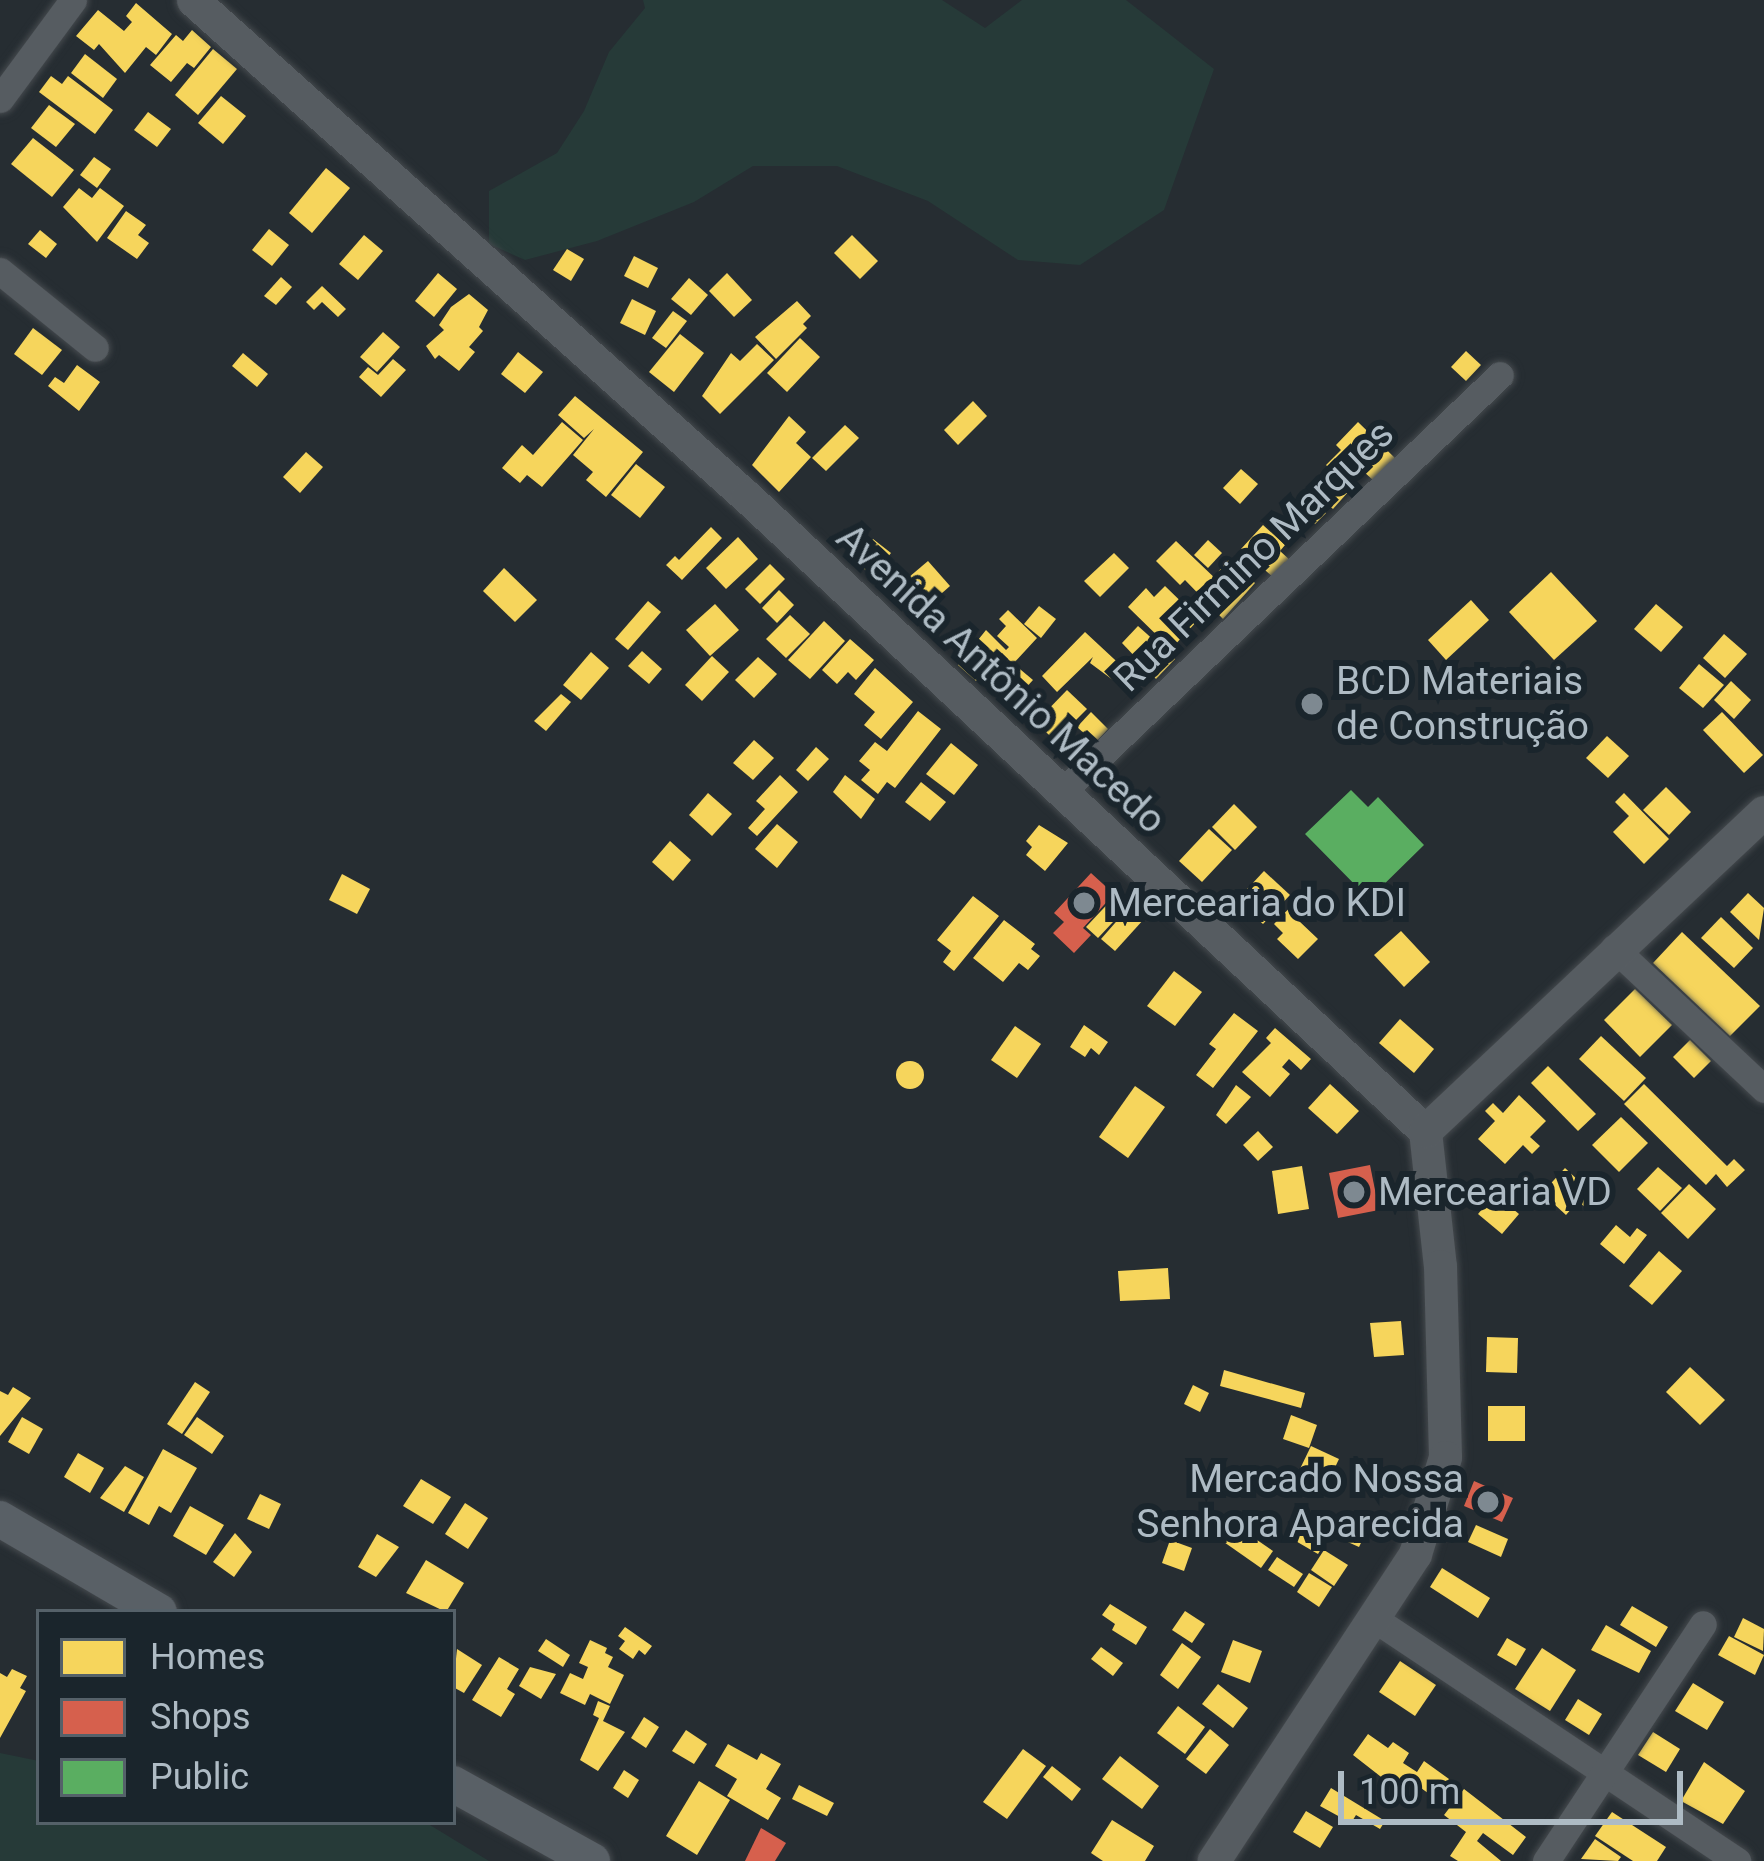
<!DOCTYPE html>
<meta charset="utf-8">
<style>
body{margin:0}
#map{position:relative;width:1764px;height:1861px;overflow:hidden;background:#262d32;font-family:Roboto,sans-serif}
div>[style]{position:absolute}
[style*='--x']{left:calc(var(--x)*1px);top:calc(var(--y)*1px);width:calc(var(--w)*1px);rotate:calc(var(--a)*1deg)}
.green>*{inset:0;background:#263a38}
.homes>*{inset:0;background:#f6d55c}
.round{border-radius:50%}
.shops>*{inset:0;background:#d6604d}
.public>*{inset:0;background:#5aae61}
.roads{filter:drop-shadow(0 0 3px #44494d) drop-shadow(0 0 3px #44494d)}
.minor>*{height:27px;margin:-13.5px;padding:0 13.5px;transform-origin:13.5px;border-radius:13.5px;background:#565c61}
.tertiary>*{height:33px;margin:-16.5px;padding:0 16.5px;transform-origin:16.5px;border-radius:16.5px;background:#565c61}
.secondary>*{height:36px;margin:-18px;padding:0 18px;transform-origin:18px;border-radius:18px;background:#596066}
.dots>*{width:33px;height:33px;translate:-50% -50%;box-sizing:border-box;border:6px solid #1a252c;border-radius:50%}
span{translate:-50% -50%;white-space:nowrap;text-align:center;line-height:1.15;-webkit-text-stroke:12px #1a252c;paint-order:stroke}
.street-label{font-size:39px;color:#aebbc4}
.poi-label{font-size:39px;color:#aebbc4}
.left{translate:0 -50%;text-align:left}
.right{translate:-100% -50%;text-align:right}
.legend{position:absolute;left:36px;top:1609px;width:420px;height:216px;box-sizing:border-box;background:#1a252c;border:3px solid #556169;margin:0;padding:15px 21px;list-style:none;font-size:36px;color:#aebbc4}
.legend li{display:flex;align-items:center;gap:24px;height:60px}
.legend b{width:60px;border:3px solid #556169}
.scale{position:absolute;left:1338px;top:1771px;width:345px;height:54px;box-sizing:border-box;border:6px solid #aebbc4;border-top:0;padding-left:15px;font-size:36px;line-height:42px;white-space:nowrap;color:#aebbc4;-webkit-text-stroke:9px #1a252c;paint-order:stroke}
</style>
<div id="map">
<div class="green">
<div style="clip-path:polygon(643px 0,942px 0,985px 28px,1022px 0,1126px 0,1214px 69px,1164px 210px,1080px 265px,1018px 260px,928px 201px,837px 166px,753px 166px,694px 202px,597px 241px,525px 260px,489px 244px,489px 191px,557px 153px,584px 111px,609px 52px,645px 8px)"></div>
<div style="clip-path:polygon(0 1753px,39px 1761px,39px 1822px,425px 1822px,489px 1861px,0 1861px)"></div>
</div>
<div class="homes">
<div style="clip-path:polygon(136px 3px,172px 34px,156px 55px,146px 47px,125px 73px,99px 44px,94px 50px,76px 36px,98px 10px,124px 31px,132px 22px,126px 16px)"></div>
<div style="clip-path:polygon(192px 30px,211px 47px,194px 68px,187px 63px,171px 82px,150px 65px,176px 35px,183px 41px)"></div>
<div style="clip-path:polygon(213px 49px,237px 69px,198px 115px,175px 95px)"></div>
<div style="clip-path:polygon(85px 54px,117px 79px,103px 98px,71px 73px)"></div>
<div style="clip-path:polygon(51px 76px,62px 84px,68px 76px,113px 110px,95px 134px,39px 92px)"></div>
<div style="clip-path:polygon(221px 96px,246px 116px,223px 144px,198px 123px)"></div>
<div style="clip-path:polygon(49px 105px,75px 124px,56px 147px,31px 128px)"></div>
<div style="clip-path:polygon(148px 112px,171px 129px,157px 147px,134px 130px)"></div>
<div style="clip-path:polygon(33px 138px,74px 170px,52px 197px,11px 164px)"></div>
<div style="clip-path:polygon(94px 157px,111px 169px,97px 188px,80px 175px)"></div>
<div style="clip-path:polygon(326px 168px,350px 188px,312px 233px,289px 213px)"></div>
<div style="clip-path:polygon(79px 188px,92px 198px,100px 188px,124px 206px,97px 242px,63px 207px)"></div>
<div style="clip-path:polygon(126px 211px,146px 225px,138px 235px,149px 243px,137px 259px,107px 238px)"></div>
<div style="clip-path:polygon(269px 229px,289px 245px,272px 266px,252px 250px)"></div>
<div style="clip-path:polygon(40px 230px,57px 244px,46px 258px,28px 244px)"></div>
<div style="clip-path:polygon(364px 235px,383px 251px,358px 280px,339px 264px)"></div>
<div style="clip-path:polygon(852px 235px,878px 261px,860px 279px,834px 253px)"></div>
<div style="clip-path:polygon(567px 249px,584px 259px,571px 281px,553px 270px)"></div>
<div style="clip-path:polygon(634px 256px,658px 268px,648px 288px,624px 276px)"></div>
<div style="clip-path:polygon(438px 273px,457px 289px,434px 317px,415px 301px)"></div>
<div style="clip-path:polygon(727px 273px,752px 300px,734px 317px,709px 291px)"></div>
<div style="clip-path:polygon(281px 277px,292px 287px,276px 305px,264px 296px)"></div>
<div style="clip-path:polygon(689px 278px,708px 295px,691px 315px,671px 299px)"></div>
<div style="clip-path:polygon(322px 286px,346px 309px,338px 317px,322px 302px,314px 310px,306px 302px)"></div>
<div style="clip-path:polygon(469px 294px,488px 310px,479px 327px,483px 331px,469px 347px,475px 352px,459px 371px,439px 355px,435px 359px,426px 346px,444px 330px,439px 325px,451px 307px)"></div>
<div style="clip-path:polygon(632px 299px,656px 311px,645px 335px,620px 323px)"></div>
<div style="clip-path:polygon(797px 301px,811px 316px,803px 324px,807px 328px,776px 359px,755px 337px)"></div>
<div style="clip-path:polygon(673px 311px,687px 321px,666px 348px,652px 338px)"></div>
<div style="clip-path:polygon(33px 328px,62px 350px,42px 375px,14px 354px)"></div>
<div style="clip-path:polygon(383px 332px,400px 347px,377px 372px,360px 357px)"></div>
<div style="clip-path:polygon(680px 334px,704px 353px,674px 392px,649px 372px)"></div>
<div style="clip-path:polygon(800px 338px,820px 357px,787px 392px,767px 373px)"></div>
<div style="clip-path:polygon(757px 344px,774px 360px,720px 414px,702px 396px,731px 353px,740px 361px)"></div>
<div style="clip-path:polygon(1466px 351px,1481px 365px,1466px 381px,1451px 367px)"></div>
<div style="clip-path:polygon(518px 352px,543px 372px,525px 393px,501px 374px)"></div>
<div style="clip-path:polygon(243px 353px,268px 374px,257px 387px,232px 366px)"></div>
<div style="clip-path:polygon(393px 359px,406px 370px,381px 397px,359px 377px,368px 367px,378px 375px)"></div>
<div style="clip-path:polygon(77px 365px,100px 382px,79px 411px,48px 386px,55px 377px,64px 383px)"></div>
<div style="clip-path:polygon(575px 396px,643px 452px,606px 497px,586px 480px,593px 472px,573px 455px,594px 429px,584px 438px,558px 415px)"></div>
<div style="clip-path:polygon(973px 401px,987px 416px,958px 445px,944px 430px)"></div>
<div style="clip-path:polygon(789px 416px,806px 432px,796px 443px,811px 457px,779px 492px,752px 465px)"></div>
<div style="clip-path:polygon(562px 422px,583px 440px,542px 487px,527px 475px,520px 483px,502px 468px,522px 445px,533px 455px)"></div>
<div style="clip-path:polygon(1358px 422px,1396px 459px,1374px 481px,1363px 471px,1348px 487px,1326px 465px,1341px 450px,1336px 445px)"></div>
<div style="clip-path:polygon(845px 425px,859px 438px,826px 471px,812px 458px)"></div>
<div style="clip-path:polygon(306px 452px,323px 467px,300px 493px,283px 477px)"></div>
<div style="clip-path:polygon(636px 464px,665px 487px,640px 518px,611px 495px)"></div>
<div style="clip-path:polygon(1241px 469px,1258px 484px,1240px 504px,1223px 488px)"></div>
<div style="clip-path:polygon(1331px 474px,1349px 491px,1333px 509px,1314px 492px)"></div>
<div style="clip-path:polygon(1306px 493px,1326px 513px,1315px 524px,1295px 504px)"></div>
<div style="clip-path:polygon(1263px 525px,1285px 545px,1280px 551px,1291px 561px,1275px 579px,1241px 549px)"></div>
<div style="clip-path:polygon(711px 527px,722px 538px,682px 580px,666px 565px,675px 556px,679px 560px)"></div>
<div style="clip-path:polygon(738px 537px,758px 559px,726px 589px,706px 568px)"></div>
<div style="clip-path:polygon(873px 539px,891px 553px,872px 576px,855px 561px)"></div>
<div style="clip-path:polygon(1208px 540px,1222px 553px,1208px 568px,1194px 555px)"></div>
<div style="clip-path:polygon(1176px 541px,1219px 582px,1215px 575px,1230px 559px,1255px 583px,1223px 619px,1185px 580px,1180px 585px,1156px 561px)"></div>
<div style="clip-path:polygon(1114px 553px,1129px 568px,1100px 597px,1084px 581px)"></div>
<div style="clip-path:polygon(928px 561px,950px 586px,924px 609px,902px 583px)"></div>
<div style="clip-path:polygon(770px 564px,785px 579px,760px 604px,745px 589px)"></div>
<div style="clip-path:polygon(504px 568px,537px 600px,515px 622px,483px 591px)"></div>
<div style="clip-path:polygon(1551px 572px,1597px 621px,1554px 660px,1509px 612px)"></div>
<div style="clip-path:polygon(1165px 586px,1199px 619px,1171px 649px,1128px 607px,1146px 588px,1154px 597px)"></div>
<div style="clip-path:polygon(779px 590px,794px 605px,777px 623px,762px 608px)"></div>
<div style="clip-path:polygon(1471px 600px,1489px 620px,1446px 660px,1428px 640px)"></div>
<div style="clip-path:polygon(648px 601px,661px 612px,628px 650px,615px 639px)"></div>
<div style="clip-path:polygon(715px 604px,739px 630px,710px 656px,686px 630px)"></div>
<div style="clip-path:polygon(1656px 604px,1683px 627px,1661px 652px,1634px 629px)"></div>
<div style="clip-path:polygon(1039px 606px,1056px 619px,1041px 638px,1024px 624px)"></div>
<div style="clip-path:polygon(1008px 610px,1037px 638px,1013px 664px,1002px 653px,976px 681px,958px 665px,986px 630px,1006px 650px,1009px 647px,997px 636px,1006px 626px,999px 619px)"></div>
<div style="clip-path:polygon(790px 615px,810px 634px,786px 658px,766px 639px)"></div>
<div style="clip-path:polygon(824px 621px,845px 641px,810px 679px,788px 660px)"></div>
<div style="clip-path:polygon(1138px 626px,1175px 659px,1156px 679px,1122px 643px)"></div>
<div style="clip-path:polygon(1085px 632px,1128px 672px,1117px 683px,1090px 663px,1093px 657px,1057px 692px,1042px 676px)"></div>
<div style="clip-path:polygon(1724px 634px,1747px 654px,1725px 678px,1703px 658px)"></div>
<div style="clip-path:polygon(850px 639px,874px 660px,856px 680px,848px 672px,837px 684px,822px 670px)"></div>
<div style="clip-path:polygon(642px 651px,662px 669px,649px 684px,628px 666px)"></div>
<div style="clip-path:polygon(591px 652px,609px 668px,581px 700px,563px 685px)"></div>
<div style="clip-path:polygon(712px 656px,729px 672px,702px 701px,685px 685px)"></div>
<div style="clip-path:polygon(758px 657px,777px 674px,754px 698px,735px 680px)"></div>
<div style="clip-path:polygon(1699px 664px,1724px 685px,1703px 708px,1679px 688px)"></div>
<div style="clip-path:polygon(1015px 665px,1033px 680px,1014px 701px,997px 687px)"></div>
<div style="clip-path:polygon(875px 668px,913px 702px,881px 739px,864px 725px,875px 712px,854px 694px)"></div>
<div style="clip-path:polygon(1731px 681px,1751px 700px,1734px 719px,1714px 700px)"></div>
<div style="clip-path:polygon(1067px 690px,1087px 709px,1055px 741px,1036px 722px)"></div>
<div style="clip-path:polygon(561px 694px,571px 702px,546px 731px,534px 721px)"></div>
<div style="clip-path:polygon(918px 711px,941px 729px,895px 788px,887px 782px,878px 794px,861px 780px,870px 770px,859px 761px,875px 742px,887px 751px)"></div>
<div style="clip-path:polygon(1091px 712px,1108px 729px,1095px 743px,1077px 727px)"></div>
<div style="clip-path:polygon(1722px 712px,1763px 755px,1744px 773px,1703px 730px)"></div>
<div style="clip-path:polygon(1607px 736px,1629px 756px,1608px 778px,1586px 758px)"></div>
<div style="clip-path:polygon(754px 740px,774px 758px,753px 780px,733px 763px)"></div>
<div style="clip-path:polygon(951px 743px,978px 765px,954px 795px,926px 774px)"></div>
<div style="clip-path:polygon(816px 747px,829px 759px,808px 781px,796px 770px)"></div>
<div style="clip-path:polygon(780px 775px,798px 792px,757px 836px,748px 828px,765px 809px,756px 801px)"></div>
<div style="clip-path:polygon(845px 775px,875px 799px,861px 819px,833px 792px)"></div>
<div style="clip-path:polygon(921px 782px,946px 802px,930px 821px,905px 802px)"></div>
<div style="clip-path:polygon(1666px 787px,1691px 812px,1669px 835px,1643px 810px)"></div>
<div style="clip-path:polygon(708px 793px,732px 814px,712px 836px,689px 815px)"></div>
<div style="clip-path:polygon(1624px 793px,1669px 839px,1644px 864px,1613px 832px,1629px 816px,1615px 802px)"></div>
<div style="clip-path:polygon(1234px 804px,1257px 827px,1235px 850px,1212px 827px)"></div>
<div style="clip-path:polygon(777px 824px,798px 842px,777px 868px,755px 849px)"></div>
<div style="clip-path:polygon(1039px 825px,1068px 843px,1045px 871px,1026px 855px,1032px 847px,1026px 841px)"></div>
<div style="clip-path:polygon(1209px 829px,1232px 850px,1202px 882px,1179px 861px)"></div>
<div style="clip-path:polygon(670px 841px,691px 860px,673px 881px,652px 862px)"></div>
<div style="clip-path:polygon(1264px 871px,1290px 895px,1263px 924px,1237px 900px)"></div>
<div style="clip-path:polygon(342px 874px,370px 889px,357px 914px,329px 900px)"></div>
<div style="clip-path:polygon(1748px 893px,1764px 908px,1759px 940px,1730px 912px)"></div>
<div style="clip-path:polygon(1116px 895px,1128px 906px,1098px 938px,1086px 927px)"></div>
<div style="clip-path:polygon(1302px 895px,1314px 907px,1299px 921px,1318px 939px,1298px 959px,1277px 939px,1283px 933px,1274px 924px)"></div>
<div style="clip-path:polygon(973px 896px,999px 916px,954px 971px,943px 962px,951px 951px,937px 940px)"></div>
<div style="clip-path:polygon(1129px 907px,1144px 919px,1115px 951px,1101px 939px)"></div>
<div style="clip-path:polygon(1721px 917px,1753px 948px,1734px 968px,1701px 938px)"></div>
<div style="clip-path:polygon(1004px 920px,1035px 944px,1031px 949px,1040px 956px,1028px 970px,1019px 963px,1003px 982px,973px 958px)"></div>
<div style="clip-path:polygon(1401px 931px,1430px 962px,1404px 987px,1374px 955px)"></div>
<div style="clip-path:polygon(1682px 932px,1760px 1006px,1730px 1036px,1653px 963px)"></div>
<div style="clip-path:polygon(1174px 971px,1202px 992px,1175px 1026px,1147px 1006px)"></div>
<div style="clip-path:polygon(1635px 989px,1672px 1025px,1640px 1057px,1604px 1020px)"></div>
<div style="clip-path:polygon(1234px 1013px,1258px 1031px,1213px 1088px,1196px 1075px,1216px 1049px,1209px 1044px)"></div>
<div style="clip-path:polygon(1400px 1019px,1434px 1049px,1414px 1073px,1379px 1043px)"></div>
<div style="clip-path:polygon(1084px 1025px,1108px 1042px,1099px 1055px,1091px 1048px,1085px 1057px,1070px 1047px)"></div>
<div style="clip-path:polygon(1015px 1026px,1041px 1044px,1017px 1078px,991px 1060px)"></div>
<div style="clip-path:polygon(1275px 1028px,1311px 1059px,1301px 1070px,1289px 1059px,1282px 1067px,1290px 1074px,1270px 1097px,1242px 1072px,1271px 1043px,1266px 1038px)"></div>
<div style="clip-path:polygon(1601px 1036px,1646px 1078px,1624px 1101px,1579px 1059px)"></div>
<div style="clip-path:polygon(1690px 1040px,1711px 1061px,1694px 1078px,1673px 1057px)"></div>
<div class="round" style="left:896px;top:1061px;width:28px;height:28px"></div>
<div style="clip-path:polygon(1548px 1066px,1596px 1114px,1578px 1131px,1531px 1083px)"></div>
<div style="clip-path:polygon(1330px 1084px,1359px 1111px,1337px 1134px,1308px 1108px)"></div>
<div style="clip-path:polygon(1644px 1084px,1727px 1166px,1734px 1159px,1745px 1170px,1727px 1187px,1716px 1174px,1706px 1185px,1624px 1104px)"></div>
<div style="clip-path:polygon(1236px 1085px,1251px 1097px,1226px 1124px,1216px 1115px)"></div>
<div style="clip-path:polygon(1135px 1086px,1165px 1107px,1128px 1158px,1099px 1137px)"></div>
<div style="clip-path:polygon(1519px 1095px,1546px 1121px,1530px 1137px,1540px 1146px,1532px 1154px,1523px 1145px,1505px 1164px,1478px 1139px,1495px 1121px,1485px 1111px,1493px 1103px,1503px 1113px)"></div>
<div style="clip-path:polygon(1621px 1117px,1648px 1143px,1619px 1172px,1592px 1145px)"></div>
<div style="clip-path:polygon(1258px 1131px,1273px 1147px,1258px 1161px,1243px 1145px)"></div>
<div style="clip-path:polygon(1302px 1166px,1309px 1209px,1278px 1214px,1272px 1171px)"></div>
<div style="clip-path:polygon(1658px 1167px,1682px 1188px,1660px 1211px,1637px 1189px)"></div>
<div style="clip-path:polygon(1565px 1168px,1597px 1198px,1587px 1209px,1578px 1201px,1566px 1215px,1542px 1193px)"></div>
<div style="clip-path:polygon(1689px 1184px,1716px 1209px,1688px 1239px,1661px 1213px)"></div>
<div style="clip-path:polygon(1495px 1194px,1519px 1214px,1502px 1234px,1478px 1214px)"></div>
<div style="clip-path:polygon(1616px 1225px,1630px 1237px,1637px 1228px,1647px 1235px,1624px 1264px,1600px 1244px)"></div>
<div style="clip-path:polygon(1659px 1251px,1682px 1271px,1652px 1305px,1629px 1286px)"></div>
<div style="clip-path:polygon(1168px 1268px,1170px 1299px,1120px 1301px,1118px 1271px)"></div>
<div style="clip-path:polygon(1401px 1321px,1404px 1355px,1374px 1357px,1370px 1323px)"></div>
<div style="clip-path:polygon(1487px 1337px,1518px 1338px,1517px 1373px,1486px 1372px)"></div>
<div style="clip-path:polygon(1690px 1367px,1725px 1400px,1700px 1425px,1666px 1392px)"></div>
<div style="clip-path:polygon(1224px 1370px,1305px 1393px,1301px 1408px,1220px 1386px)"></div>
<div style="clip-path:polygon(195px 1382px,210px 1392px,182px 1434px,167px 1424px)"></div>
<div style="clip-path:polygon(1193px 1385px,1209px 1393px,1200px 1412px,1184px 1404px)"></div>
<div style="clip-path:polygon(13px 1387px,31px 1398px,0 1436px,0 1391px,8px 1395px)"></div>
<div style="clip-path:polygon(1488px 1406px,1525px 1406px,1525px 1441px,1488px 1441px)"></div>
<div style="clip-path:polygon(1291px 1415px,1317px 1425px,1309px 1448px,1283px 1439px)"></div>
<div style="clip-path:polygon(22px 1417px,43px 1429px,29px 1454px,8px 1442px)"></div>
<div style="clip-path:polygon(197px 1417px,224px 1436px,212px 1454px,184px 1435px)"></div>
<div style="clip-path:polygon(1311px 1446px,1339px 1459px,1327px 1484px,1299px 1471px)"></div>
<div style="clip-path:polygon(163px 1449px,197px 1468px,171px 1513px,159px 1506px,149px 1525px,128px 1513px)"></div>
<div style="clip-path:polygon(78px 1453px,104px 1468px,90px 1493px,64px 1477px)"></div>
<div style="clip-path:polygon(125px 1466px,144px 1477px,124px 1512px,100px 1498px)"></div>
<div style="clip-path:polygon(421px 1479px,451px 1497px,433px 1524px,403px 1506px)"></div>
<div style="clip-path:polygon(260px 1494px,281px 1504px,269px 1529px,247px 1519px)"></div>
<div style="clip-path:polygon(465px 1503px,488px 1518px,468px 1549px,445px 1534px)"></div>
<div style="clip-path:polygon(190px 1506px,224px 1525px,206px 1555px,173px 1536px)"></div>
<div style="clip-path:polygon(1343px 1512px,1370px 1524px,1359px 1547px,1332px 1535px)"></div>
<div style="clip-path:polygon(1301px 1513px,1332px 1531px,1318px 1554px,1287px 1536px)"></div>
<div style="clip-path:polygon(1222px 1516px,1273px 1551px,1261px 1568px,1211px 1533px)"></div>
<div style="clip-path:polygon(1476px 1525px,1508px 1539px,1501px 1557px,1468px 1542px)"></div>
<div style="clip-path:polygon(235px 1533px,252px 1552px,234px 1577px,213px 1562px)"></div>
<div style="clip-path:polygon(377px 1534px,399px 1547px,376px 1577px,358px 1567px)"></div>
<div style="clip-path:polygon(1170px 1540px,1192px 1548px,1184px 1571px,1162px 1563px)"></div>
<div style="clip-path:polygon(1324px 1550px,1348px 1565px,1334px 1586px,1311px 1570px)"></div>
<div style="clip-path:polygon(1277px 1557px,1303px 1574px,1294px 1587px,1268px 1570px)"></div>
<div style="clip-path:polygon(426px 1560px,464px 1583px,446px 1612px,406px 1593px)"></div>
<div style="clip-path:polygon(1442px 1568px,1490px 1598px,1478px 1618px,1430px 1587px)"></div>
<div style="clip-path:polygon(1309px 1573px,1332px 1587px,1319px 1607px,1297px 1592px)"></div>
<div style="clip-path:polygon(1110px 1604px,1147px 1627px,1136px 1645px,1112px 1630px,1115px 1624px,1102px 1615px)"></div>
<div style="clip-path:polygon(1632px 1606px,1668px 1627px,1656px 1647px,1620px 1625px)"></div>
<div style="clip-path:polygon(1185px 1611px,1205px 1624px,1192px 1643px,1172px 1630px)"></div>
<div style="clip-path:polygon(1743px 1618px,1764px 1629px,1763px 1651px,1734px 1637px)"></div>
<div style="clip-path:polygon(1606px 1625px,1651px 1651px,1639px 1673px,1591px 1650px)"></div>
<div style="clip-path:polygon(625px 1627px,652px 1646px,645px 1655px,639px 1650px,633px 1659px,619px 1649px,625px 1641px,618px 1636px)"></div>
<div style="clip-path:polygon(1729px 1636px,1764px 1655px,1755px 1675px,1718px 1655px)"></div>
<div style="clip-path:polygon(1507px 1638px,1526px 1649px,1516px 1666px,1497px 1655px)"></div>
<div style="clip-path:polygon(546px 1639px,570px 1655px,563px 1667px,538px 1651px)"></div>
<div style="clip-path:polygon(590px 1640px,607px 1648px,605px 1653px,613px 1657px,608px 1667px,624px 1675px,610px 1704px,590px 1694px,585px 1705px,560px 1693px,570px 1673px,583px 1679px,588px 1667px,579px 1663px)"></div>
<div style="clip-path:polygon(1233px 1640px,1262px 1651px,1250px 1683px,1221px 1672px)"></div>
<div style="clip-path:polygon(1182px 1643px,1201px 1657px,1178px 1689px,1160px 1675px)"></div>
<div style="clip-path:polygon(1101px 1647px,1123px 1663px,1113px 1676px,1091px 1659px)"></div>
<div style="clip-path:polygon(1542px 1648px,1576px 1670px,1550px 1711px,1515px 1689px)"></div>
<div style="clip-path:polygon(457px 1649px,482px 1665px,464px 1693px,453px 1687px)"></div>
<div style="clip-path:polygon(499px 1657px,519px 1669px,507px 1689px,515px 1694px,501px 1717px,472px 1700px)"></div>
<div style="clip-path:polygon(1400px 1661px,1436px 1685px,1415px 1716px,1379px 1692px)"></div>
<div style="clip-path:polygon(530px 1667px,556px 1674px,541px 1699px,519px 1686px)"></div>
<div style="clip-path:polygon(12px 1669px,27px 1676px,20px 1688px,26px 1691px,0 1738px,0 1673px,7px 1677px)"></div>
<div style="clip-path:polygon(1693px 1683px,1724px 1702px,1707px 1730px,1675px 1711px)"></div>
<div style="clip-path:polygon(1218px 1684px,1248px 1708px,1233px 1728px,1202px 1704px)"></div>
<div style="clip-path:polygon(1578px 1699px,1602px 1714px,1589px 1735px,1565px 1720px)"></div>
<div style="clip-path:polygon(598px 1701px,610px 1706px,603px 1721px,625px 1732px,598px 1771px,580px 1760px,599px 1718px,593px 1715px)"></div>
<div style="clip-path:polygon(1178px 1706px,1205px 1727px,1185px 1754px,1157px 1733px)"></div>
<div style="clip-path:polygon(644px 1717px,659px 1727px,646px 1748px,631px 1738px)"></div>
<div style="clip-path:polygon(1210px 1729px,1229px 1745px,1206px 1774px,1186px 1759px)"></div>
<div style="clip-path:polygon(686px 1730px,707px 1744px,694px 1764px,672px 1751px)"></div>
<div style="clip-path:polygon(1653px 1732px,1680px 1749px,1666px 1772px,1638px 1755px)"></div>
<div style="clip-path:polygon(1368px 1734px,1388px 1748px,1393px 1742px,1409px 1753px,1403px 1763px,1417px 1772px,1424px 1761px,1449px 1779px,1435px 1798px,1411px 1781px,1403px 1794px,1353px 1755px)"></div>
<div style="clip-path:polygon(728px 1744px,757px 1760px,761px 1753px,781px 1764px,766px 1789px,781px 1798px,768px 1820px,727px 1796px,737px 1779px,715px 1766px)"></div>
<div style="clip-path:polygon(1023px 1749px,1046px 1766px,1007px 1819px,983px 1802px)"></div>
<div style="clip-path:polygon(1120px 1756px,1159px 1786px,1142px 1809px,1102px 1779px)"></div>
<div style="clip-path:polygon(1704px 1762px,1745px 1791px,1723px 1824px,1681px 1801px)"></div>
<div style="clip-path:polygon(1052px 1766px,1081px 1789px,1072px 1801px,1043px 1777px)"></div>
<div style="clip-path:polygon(624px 1770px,639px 1780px,628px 1798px,613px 1788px)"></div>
<div style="clip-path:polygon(699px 1781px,730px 1800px,697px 1855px,666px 1836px)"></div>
<div style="clip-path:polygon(799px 1785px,834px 1803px,827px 1816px,792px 1799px)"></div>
<div style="clip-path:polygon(1331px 1788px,1385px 1821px,1380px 1829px,1356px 1815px,1351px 1823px,1320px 1806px)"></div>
<div style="clip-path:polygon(1464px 1789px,1526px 1837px,1513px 1855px,1483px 1833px,1477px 1841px,1501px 1861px,1458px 1861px,1450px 1856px,1466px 1832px,1444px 1815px)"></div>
<div style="clip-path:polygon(1306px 1811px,1333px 1827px,1320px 1848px,1293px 1832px)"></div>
<div style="clip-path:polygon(1612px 1812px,1666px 1847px,1657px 1861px,1633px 1861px,1595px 1836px)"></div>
<div style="clip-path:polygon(1112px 1820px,1154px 1846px,1145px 1861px,1103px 1861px,1091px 1853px)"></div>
<div style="clip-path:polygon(1595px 1839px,1621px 1857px,1618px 1861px,1581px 1859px)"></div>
</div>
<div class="shops">
<div style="clip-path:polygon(1091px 873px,1114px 894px,1083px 928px,1091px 935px,1074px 953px,1053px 933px,1064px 922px,1054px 913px)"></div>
<div style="clip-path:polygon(1370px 1165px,1379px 1210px,1338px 1218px,1329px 1173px)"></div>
<div style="clip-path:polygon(1474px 1481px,1513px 1498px,1502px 1522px,1464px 1506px)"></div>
<div style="clip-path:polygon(761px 1828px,786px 1843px,775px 1861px,745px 1861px)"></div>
</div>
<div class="public">
<div style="clip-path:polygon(1351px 790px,1368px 807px,1378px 797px,1424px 845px,1369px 899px,1305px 834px)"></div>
</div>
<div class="roads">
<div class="minor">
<div style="--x:0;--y:99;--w:123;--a:-53.6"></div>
<div style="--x:0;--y:271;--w:122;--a:39"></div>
<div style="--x:1061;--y:793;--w:606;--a:-43.6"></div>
<div style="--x:1614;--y:948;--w:206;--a:43.2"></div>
<div style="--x:1373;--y:1618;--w:438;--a:33.7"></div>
<div style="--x:1546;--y:1861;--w:284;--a:-56.5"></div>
</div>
<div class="tertiary">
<div style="--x:193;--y:0;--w:744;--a:41.9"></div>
<div style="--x:747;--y:497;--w:928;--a:43.08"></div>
<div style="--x:1425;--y:1131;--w:136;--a:83.7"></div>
<div style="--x:1440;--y:1266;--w:191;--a:88.5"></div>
<div style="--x:1445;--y:1457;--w:102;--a:107.2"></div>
<div style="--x:1415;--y:1554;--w:367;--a:123.3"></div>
<div style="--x:1425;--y:1131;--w:465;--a:-43.3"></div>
</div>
<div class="secondary">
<div style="--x:0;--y:1519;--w:184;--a:30.3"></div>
<div style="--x:453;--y:1784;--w:159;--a:29"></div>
</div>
</div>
<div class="dots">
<div style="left:1312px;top:704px;background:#7e8991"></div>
<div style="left:1084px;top:903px;background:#7e8991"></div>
<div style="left:1354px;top:1192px;background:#7e8991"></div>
<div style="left:1488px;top:1502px;background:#7e8991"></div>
</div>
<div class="street-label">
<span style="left:1254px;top:556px;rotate:-44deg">Rua Firmino Marques</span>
<span style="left:1001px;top:679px;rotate:43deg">Avenida Antônio Macedo</span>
</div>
<div class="poi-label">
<span class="left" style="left:1336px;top:704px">BCD Materiais<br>de Construção</span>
<span class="left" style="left:1108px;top:903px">Mercearia do KDI</span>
<span class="left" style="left:1378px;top:1192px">Mercearia VD</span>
<span class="right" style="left:1464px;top:1502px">Mercado Nossa<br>Senhora Aparecida</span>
</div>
<ul class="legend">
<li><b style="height:33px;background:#f6d55c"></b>Homes</li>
<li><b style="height:33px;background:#d6604d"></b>Shops</li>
<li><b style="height:33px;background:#5aae61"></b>Public</li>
</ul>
<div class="scale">100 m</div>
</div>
